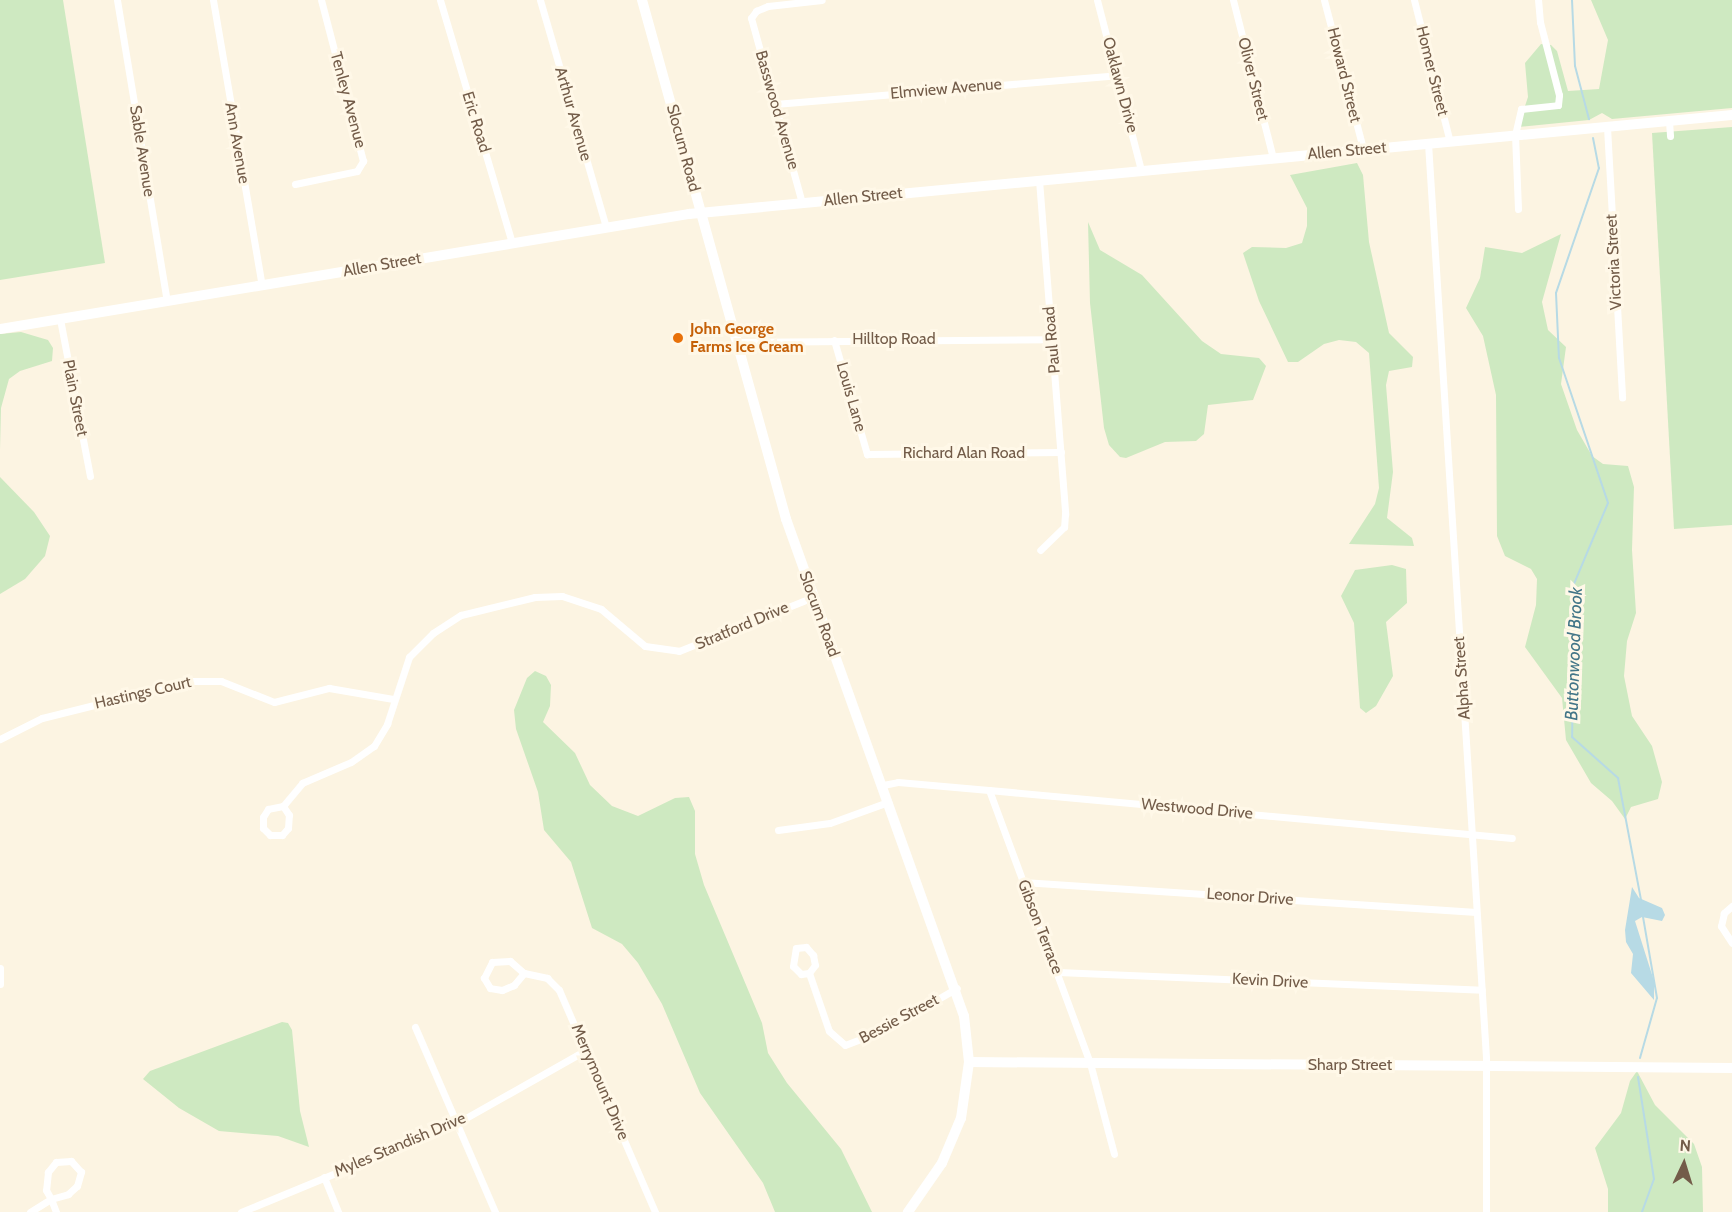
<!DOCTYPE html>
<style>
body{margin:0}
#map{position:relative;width:1732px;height:1212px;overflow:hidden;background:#fcf4e2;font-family:Cabin,sans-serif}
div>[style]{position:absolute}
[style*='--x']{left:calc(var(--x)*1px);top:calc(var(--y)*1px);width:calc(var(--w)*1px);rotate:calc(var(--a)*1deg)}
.green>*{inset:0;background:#cee9c1}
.water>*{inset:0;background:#b7dae5}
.stream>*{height:2px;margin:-1px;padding:0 1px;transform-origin:1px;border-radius:1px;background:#b7dae5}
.street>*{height:7px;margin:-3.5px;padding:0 3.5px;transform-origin:3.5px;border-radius:3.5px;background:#fff}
.secondary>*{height:10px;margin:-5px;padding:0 5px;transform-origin:5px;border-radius:5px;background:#fff}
.dots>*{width:16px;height:16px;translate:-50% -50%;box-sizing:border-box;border:3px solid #fff8e8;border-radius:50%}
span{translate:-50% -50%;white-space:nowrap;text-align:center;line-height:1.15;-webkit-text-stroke:6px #fff8e8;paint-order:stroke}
.street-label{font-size:16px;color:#735c49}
.food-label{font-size:16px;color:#c56008;font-weight:700}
.left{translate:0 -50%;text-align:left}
.water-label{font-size:18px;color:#427587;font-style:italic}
.north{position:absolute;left:1654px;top:1134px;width:60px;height:60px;-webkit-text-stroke:4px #fff8e8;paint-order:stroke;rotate:4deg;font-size:16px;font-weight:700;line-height:24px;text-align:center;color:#735c49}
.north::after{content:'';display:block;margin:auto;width:21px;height:27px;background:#735c49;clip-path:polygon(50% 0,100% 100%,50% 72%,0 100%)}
</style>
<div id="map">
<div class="green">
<div style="clip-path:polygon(0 0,63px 0,105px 263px,0 280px)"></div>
<div style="clip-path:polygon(1591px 0,1732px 0,1732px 108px,1612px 119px,1602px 113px,1589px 120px,1518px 127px,1528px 97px,1525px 63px,1541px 44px,1551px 45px,1557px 51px,1568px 91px,1599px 89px,1608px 40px)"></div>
<div style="clip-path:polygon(1732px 127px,1732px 525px,1674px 529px,1652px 133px)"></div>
<div style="clip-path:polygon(1357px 163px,1363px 175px,1369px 242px,1389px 333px,1413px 357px,1412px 367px,1389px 371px,1386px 385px,1393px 472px,1387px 518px,1412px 538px,1414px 546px,1349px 544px,1375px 504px,1379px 488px,1369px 353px,1356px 342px,1339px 340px,1324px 344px,1298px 362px,1288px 362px,1259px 301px,1243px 253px,1252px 247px,1286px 248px,1302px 243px,1307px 226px,1307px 208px,1290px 175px)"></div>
<div style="clip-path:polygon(1088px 222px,1100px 250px,1142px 275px,1202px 341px,1221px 354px,1259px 358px,1266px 366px,1253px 400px,1208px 405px,1204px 434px,1196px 441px,1165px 442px,1126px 458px,1120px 457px,1109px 445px,1104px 428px,1090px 303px)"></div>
<div style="clip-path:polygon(1561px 234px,1542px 302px,1548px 330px,1566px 347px,1561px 384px,1577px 430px,1592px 456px,1603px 464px,1628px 466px,1634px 487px,1632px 550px,1636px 613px,1627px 641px,1624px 676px,1632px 716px,1652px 746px,1662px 782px,1658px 799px,1631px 807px,1625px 819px,1612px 801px,1591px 783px,1566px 740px,1562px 698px,1525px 647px,1536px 605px,1537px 579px,1531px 569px,1505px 556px,1497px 536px,1496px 395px,1483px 336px,1466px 308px,1480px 278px,1485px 247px,1522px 253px)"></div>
<div style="clip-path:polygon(21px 332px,48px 340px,53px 348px,52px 361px,20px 371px,9px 379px,1px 408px,0 450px,0 334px)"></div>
<div style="clip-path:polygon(0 477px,34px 512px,50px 536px,45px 556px,25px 579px,0 594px)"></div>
<div style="clip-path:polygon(1392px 565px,1406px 569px,1407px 603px,1386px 622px,1393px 676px,1376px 706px,1366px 713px,1360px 708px,1354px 623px,1341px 596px,1355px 570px)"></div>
<div style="clip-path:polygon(535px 671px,546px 676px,551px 685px,550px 706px,543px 722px,575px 753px,590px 785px,612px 806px,638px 816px,675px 798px,689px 797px,695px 811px,695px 854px,704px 885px,762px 1023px,768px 1053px,787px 1083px,841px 1149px,872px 1212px,775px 1212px,763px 1183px,700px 1093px,662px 1004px,638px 963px,622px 944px,592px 928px,571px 862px,544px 830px,538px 792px,516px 729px,514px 710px,527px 678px)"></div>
<div style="clip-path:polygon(282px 1022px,288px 1023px,292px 1030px,300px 1111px,309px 1147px,278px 1136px,219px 1131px,179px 1108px,143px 1079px,150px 1071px)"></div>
<div style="clip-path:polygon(1637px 1071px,1655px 1105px,1694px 1144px,1702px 1167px,1703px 1212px,1608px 1212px,1608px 1189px,1595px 1148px,1621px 1113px,1630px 1081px)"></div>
</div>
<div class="water">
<div style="clip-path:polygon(1632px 887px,1639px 898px,1662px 908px,1665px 915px,1662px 921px,1642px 917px,1635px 921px,1654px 981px,1654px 1000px,1631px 973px,1633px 954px,1626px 942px,1625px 930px)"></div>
</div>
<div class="stream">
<div style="--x:1572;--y:0;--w:66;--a:87.4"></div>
<div style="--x:1575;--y:66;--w:55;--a:75.2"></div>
<div style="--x:1593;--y:138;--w:31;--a:79"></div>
<div style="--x:1599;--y:168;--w:132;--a:109"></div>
<div style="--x:1556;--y:293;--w:65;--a:87.4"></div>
<div style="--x:1559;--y:358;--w:153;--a:71.3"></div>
<div style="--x:1608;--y:503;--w:88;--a:112.8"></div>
<div style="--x:1574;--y:584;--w:153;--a:90.7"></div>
<div style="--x:1572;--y:737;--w:62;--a:41.7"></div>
<div style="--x:1618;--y:778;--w:124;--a:79.3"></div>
<div style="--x:1640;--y:1058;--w:62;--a:-74.2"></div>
<div style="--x:1657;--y:998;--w:82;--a:-99.8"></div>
<div style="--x:1638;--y:1077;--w:103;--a:81.1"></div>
<div style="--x:1654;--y:1179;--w:35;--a:110"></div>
</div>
<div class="street">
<div style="--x:117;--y:0;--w:305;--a:80.6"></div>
<div style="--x:213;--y:0;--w:290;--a:80.3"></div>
<div style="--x:440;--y:0;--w:253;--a:73.5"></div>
<div style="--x:540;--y:0;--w:236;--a:73.8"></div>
<div style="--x:1097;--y:0;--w:176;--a:75.5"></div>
<div style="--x:1233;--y:0;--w:163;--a:75.8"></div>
<div style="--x:1324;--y:0;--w:154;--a:75.3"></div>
<div style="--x:1414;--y:0;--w:146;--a:75.8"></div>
<div style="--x:775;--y:104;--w:343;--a:-4.8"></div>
<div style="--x:1669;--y:121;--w:15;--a:86"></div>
<div style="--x:1607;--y:127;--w:271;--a:86.8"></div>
<div style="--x:1428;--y:143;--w:917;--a:86.37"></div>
<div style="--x:1486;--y:1058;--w:154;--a:90"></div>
<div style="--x:1039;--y:180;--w:335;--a:85.5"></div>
<div style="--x:1065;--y:514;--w:13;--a:94"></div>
<div style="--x:1064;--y:527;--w:33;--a:136"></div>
<div style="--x:295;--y:184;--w:63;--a:-11.8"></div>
<div style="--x:357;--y:171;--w:12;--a:-59"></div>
<div style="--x:363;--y:161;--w:166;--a:-104.6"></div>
<div style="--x:802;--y:203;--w:192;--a:-105.4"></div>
<div style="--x:751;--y:18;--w:9;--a:-54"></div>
<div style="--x:756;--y:11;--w:13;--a:-23"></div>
<div style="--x:768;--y:6;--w:54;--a:-6.3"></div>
<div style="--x:1518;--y:209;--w:74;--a:-92.3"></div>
<div style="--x:1515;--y:135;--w:27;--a:-77"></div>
<div style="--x:1521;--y:109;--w:37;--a:-6"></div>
<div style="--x:1558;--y:105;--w:10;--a:-84"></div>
<div style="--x:1559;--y:95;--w:75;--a:-104.6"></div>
<div style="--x:1540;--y:22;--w:22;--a:-95"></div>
<div style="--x:60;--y:319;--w:160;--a:79.2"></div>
<div style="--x:834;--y:340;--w:119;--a:73.9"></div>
<div style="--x:867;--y:454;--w:194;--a:-0.6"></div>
<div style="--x:737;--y:342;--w:315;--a:-0.5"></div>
<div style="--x:0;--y:739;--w:47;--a:-26.6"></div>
<div style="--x:42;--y:718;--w:153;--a:-14"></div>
<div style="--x:190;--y:681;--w:31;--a:0"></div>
<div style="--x:221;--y:681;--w:57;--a:21.6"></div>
<div style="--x:274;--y:702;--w:57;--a:-14.3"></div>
<div style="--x:329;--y:688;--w:65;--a:9.8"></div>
<div style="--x:883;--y:785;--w:15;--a:-11"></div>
<div style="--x:898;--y:782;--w:91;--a:5"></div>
<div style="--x:989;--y:790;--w:525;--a:5.24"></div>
<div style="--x:989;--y:790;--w:291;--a:69.7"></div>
<div style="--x:1090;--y:1063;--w:94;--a:75.2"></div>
<div style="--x:283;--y:806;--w:15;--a:169"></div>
<div style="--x:268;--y:809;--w:9;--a:122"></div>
<div style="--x:263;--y:817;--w:11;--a:90"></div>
<div style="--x:263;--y:828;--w:10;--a:45"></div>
<div style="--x:270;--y:835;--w:12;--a:0"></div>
<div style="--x:282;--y:835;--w:9;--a:-49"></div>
<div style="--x:288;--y:828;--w:13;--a:-86"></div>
<div style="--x:289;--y:815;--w:11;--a:-124"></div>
<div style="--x:283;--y:806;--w:30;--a:-50"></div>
<div style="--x:302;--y:783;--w:53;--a:-23.2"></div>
<div style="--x:351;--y:762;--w:28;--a:-35"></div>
<div style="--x:374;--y:746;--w:26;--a:-59"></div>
<div style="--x:387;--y:724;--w:71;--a:-71.8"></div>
<div style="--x:409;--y:657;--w:34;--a:-45"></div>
<div style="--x:433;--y:633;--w:33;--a:-33"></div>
<div style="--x:461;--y:615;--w:76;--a:-13.7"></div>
<div style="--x:535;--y:597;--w:27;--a:-2"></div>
<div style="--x:562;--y:596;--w:41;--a:18.4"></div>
<div style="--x:601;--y:609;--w:57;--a:40.1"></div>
<div style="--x:645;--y:646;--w:34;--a:8"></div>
<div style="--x:679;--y:651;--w:144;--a:-21.9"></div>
<div style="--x:778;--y:830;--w:52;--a:-7.7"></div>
<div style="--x:830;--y:823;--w:62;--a:-19.9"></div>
<div style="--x:1023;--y:882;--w:454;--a:3.8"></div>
<div style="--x:1732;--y:906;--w:11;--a:139"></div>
<div style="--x:1724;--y:913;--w:13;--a:103"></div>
<div style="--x:1721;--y:926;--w:20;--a:57"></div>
<div style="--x:0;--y:968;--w:16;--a:90"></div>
<div style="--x:1058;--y:972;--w:424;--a:2.4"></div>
<div style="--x:524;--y:973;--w:16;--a:130"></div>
<div style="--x:514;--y:985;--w:13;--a:157"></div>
<div style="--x:502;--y:990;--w:12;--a:-171"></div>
<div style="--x:490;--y:988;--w:12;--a:-121"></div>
<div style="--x:484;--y:978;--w:18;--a:-63"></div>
<div style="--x:492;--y:962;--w:18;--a:-3"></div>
<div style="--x:510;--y:961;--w:18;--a:41"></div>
<div style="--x:524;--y:973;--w:24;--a:12"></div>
<div style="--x:547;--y:978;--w:17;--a:45"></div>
<div style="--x:559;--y:990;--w:242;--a:66.6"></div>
<div style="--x:809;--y:973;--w:8;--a:173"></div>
<div style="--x:801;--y:974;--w:11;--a:-135"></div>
<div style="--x:793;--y:966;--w:18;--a:-81"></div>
<div style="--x:796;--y:948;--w:10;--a:-6"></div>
<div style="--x:806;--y:947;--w:11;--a:49"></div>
<div style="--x:813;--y:955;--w:10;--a:79"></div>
<div style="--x:815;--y:965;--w:10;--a:127"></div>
<div style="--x:809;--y:973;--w:61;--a:71"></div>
<div style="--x:829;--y:1031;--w:21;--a:41"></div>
<div style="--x:845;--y:1045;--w:42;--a:-21"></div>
<div style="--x:884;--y:1030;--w:84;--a:-29.9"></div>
<div style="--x:415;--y:1027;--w:202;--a:66.6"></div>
<div style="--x:324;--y:1177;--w:38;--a:68"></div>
<div style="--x:30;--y:1212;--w:25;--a:-32"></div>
<div style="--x:51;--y:1199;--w:18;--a:-16"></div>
<div style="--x:68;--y:1194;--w:12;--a:-42"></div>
<div style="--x:77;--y:1186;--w:15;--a:-74"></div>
<div style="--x:81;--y:1172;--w:15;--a:-132"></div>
<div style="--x:71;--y:1161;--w:15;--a:176"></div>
<div style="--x:56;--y:1162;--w:13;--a:129"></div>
<div style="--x:48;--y:1172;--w:18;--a:96"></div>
<div style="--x:46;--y:1190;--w:10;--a:61"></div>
<div style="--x:51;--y:1199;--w:14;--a:69"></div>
<div style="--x:241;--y:1212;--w:234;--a:-22.4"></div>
<div style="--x:457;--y:1123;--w:148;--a:-29.5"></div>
</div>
<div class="secondary">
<div style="--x:642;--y:0;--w:539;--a:74.49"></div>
<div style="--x:786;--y:519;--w:528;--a:70.3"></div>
<div style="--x:964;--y:1016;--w:46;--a:83.8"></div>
<div style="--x:969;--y:1062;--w:57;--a:98.1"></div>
<div style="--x:961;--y:1118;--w:49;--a:112.9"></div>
<div style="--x:942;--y:1163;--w:60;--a:124.8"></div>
<div style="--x:0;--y:329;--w:699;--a:-9.48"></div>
<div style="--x:689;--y:214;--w:1048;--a:-5.42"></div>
<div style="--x:969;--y:1062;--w:763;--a:0.45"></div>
</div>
<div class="dots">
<div style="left:678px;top:338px;background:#e8710a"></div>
</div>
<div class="street-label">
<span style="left:1432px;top:71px;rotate:76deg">Homer Street</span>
<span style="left:1344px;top:75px;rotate:76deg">Howard Street</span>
<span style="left:1253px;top:79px;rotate:76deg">Oliver Street</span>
<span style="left:1120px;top:85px;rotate:75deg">Oaklawn Drive</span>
<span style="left:946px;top:89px;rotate:-5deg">Elmview Avenue</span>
<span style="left:348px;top:100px;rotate:75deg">Tenley Avenue</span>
<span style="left:777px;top:110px;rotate:74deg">Basswood Avenue</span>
<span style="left:573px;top:114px;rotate:74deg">Arthur Avenue</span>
<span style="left:476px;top:122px;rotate:73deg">Eric Road</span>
<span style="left:237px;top:143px;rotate:80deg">Ann Avenue</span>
<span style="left:683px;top:148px;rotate:75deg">Slocum Road</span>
<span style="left:142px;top:151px;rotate:81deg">Sable Avenue</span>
<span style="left:1347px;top:151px;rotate:-5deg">Allen Street</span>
<span style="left:863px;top:197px;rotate:-6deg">Allen Street</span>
<span style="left:1614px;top:262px;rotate:-93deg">Victoria Street</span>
<span style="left:382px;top:265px;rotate:-10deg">Allen Street</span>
<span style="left:894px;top:339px">Hilltop Road</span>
<span style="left:1052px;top:340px;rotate:-95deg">Paul Road</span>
<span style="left:851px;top:397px;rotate:74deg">Louis Lane</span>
<span style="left:75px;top:398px;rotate:79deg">Plain Street</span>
<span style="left:964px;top:453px">Richard Alan Road</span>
<span style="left:819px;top:614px;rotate:70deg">Slocum Road</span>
<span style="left:742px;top:626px;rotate:-23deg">Stratford Drive</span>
<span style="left:1462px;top:678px;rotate:-94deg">Alpha Street</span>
<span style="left:143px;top:693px;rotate:-13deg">Hastings Court</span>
<span style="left:1197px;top:809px;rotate:5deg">Westwood Drive</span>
<span style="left:1250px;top:897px;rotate:4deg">Leonor Drive</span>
<span style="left:1040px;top:927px;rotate:69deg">Gibson Terrace</span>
<span style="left:1270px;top:981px;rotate:3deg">Kevin Drive</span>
<span style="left:899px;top:1019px;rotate:-28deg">Bessie Street</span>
<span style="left:1350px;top:1065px">Sharp Street</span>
<span style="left:600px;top:1082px;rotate:67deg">Merrymount Drive</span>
<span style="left:400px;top:1145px;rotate:-23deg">Myles Standish Drive</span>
</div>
<div class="food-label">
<span class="left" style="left:690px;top:338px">John George<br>Farms Ice Cream</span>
</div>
<div class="water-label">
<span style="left:1574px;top:654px;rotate:-88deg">Buttonwood Brook</span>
</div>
<div class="north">N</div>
</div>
